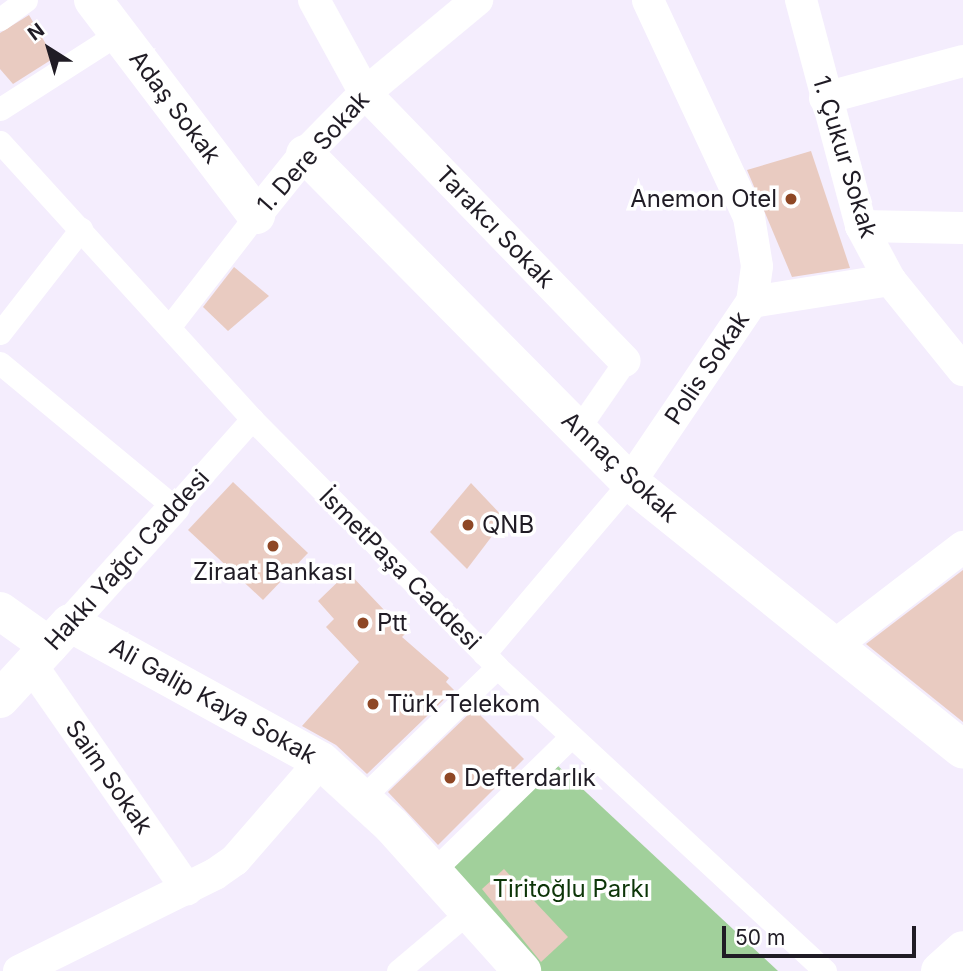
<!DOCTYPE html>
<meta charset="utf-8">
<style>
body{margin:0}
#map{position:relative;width:963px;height:971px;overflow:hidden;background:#f4edfd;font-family:Inter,sans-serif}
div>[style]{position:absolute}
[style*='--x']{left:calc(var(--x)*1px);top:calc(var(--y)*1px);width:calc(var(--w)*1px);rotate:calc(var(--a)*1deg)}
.green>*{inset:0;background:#a1d09b}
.building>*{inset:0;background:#e9cbc1}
.pedestrian>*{height:23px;margin:-11.5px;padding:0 11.5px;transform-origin:11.5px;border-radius:11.5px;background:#fff}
.minor>*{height:32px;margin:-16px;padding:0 16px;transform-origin:16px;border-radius:16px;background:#fff}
.tertiary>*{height:38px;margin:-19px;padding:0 19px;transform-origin:19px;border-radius:19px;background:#fff}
.secondary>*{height:38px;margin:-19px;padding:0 19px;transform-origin:19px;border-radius:19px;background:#fff}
.dots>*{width:19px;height:19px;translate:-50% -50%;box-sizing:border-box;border:4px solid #fff;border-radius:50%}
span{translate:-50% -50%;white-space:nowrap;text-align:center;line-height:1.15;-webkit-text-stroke:7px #fff;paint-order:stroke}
.street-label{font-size:24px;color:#201c25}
.poi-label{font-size:24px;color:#201c25}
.right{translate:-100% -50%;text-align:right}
.left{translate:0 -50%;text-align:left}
.park-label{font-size:24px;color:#0d3508}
.north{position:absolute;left:14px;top:14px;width:70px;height:70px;-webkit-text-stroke:5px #fff;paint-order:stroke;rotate:323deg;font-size:19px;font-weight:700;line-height:28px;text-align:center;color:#201c25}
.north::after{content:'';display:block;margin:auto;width:24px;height:32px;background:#201c25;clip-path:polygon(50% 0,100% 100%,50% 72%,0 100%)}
.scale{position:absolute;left:722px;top:926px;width:194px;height:32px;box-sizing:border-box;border:4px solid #201c25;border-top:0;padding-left:9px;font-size:21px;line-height:24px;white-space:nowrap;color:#201c25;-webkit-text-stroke:5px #fff;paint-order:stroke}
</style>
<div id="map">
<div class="green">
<div style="clip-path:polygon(558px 766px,778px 971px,538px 971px,444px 871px)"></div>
</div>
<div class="building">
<div style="clip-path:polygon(29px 15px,54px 58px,13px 84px,0 69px,0 33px)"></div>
<div style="clip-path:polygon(811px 151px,850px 268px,792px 277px,747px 170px)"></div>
<div style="clip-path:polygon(234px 267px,269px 296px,228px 331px,203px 307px)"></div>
<div style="clip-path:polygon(233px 482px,308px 553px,263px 600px,188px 530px)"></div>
<div style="clip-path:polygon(471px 483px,505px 519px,467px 569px,430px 532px)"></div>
<div style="clip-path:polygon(963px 570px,963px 722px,866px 644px)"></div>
<div style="clip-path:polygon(348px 572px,406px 633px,402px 637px,449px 678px,446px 682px,454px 690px,367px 774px,336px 745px,302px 726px,359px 662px,326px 627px,334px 619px,318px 601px)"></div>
<div style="clip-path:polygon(474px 709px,524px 759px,438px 845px,388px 792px)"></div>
<div style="clip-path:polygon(504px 869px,568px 937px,541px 962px,482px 889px)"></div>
</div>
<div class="pedestrian">
<div style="--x:0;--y:19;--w:32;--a:-36"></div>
<div style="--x:0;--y:109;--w:141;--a:-32.6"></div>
<div style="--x:0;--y:142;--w:374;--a:47.7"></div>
<div style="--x:252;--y:419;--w:349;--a:45.3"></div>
<div style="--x:497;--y:667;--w:447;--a:42.8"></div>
<div style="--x:170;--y:326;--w:140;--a:-52.2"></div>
<div style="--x:0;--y:333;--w:132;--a:-52.1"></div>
<div style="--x:0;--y:363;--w:226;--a:39.6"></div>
<div style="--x:174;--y:507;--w:118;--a:-48.4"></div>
<div style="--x:578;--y:429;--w:83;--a:-55.3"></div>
<div style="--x:484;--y:654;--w:226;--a:-49.7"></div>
<div style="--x:362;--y:798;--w:188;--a:-44.1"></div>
<div style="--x:433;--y:871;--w:191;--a:-44.2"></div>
<div style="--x:398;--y:971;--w:92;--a:-40.1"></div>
</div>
<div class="minor">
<div style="--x:314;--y:0;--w:106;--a:61.3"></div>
<div style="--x:365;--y:93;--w:373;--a:45.9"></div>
<div style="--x:801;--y:0;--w:234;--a:75.1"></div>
<div style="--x:861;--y:226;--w:61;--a:61.8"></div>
<div style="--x:890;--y:280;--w:116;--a:51"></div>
<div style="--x:825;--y:98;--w:143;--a:-15"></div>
<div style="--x:256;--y:215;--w:78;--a:-51.2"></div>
<div style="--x:305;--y:154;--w:86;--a:-45.5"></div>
<div style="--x:365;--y:93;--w:146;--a:-39.7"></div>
<div style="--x:861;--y:226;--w:102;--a:1.1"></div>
<div style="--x:752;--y:302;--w:140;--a:-9.1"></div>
<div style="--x:630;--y:482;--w:217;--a:-55.9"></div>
<div style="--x:752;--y:302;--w:36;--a:-82"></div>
<div style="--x:757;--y:266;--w:50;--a:-99.3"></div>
<div style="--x:749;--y:217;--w:239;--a:-115"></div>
<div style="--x:70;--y:623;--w:156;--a:-48.1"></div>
<div style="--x:834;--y:646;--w:163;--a:-37.5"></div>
<div style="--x:32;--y:666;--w:272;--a:55.2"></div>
<div style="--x:19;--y:971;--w:219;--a:-26.3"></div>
<div style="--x:215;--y:874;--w:24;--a:-35"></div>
<div style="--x:235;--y:860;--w:131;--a:-49"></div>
</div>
<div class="tertiary">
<div style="--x:93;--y:0;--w:270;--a:52.8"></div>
<div style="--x:305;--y:154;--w:462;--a:45.3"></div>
<div style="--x:630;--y:482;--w:427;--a:38.8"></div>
</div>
<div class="secondary">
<div style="--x:0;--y:611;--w:60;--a:35.5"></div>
<div style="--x:0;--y:699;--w:103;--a:-47.4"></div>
<div style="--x:70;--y:623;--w:286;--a:28.8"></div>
<div style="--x:321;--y:761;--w:96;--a:42.5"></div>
<div style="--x:392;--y:826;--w:195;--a:48.1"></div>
<div style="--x:940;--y:971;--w:31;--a:-42"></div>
</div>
<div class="dots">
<div style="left:791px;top:199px;background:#8e4725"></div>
<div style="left:468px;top:525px;background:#8e4725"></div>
<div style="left:273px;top:546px;background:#8e4725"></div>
<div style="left:363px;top:623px;background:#8e4725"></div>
<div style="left:373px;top:704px;background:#8e4725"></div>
<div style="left:450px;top:778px;background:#8e4725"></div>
</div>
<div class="street-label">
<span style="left:175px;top:107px;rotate:53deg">Adaş Sokak</span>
<span style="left:313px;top:152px;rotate:-48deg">1. Dere Sokak</span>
<span style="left:845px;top:157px;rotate:73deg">1. Çukur Sokak</span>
<span style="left:495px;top:227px;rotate:46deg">Tarakcı Sokak</span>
<span style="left:707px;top:368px;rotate:-56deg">Polis Sokak</span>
<span style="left:620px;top:467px;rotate:43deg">Annaç Sokak</span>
<span style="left:127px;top:560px;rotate:-48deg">Hakkı Yağcı Caddesi</span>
<span style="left:400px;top:569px;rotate:45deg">İsmetPaşa Caddesi</span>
<span style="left:213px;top:701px;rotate:29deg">Ali Galip Kaya Sokak</span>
<span style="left:109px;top:777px;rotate:55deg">Saim Sokak</span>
</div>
<div class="poi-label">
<span class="right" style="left:777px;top:199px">Anemon Otel</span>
<span class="left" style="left:482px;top:525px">QNB</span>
<span style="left:273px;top:572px">Ziraat Bankası</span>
<span class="left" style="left:377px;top:623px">Ptt</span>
<span class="left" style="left:387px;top:704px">Türk Telekom</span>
<span class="left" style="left:464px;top:778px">Defterdarlık</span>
</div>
<div class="park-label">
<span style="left:571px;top:889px">Tiritoğlu Parkı</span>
</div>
<div class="north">N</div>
<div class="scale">50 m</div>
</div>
